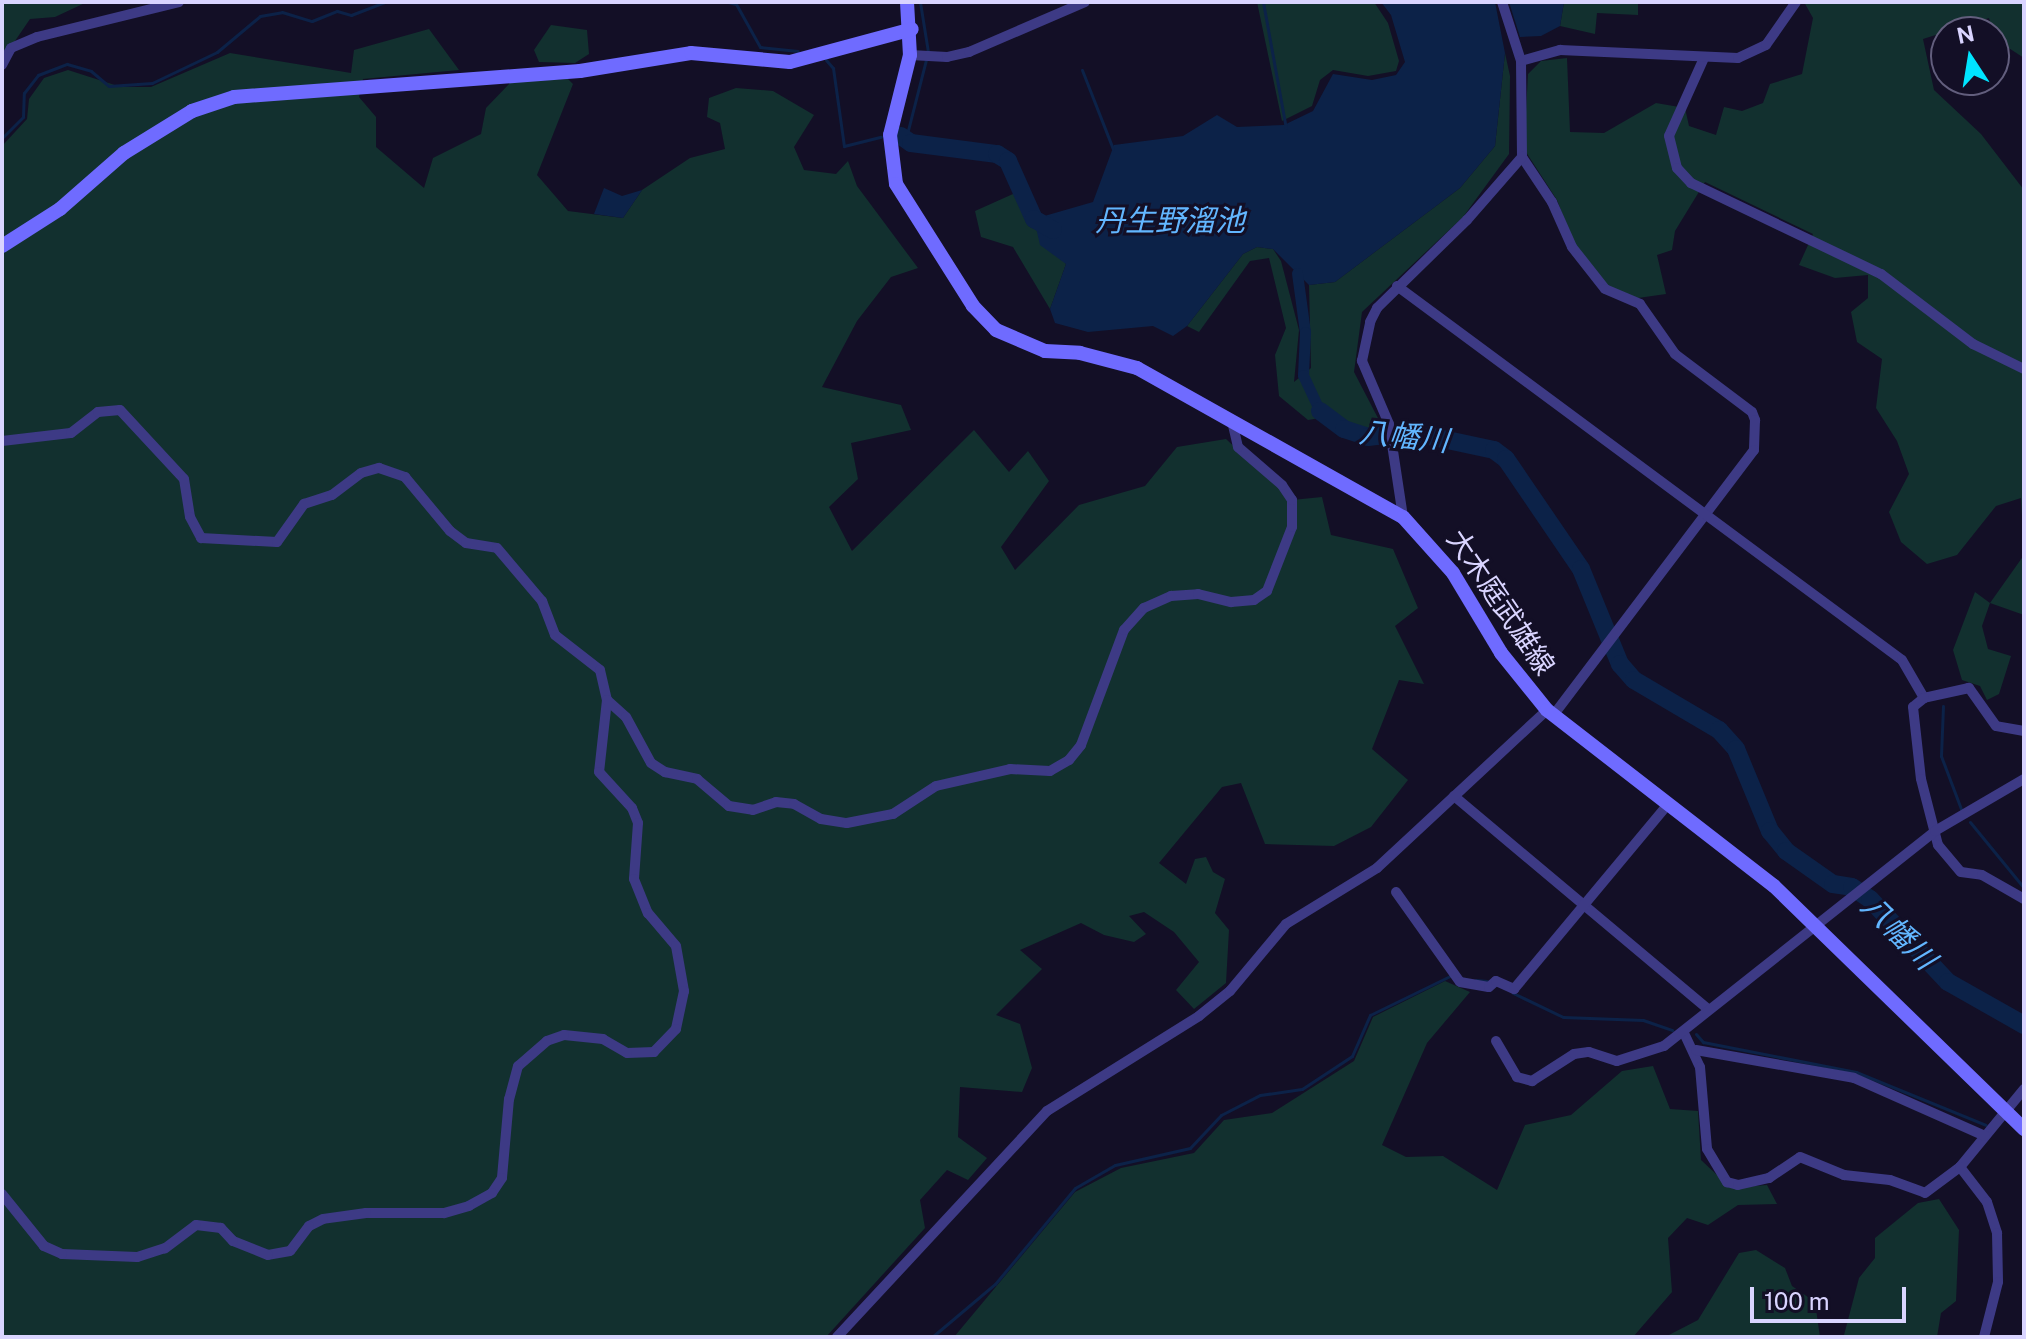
<!DOCTYPE html>
<meta charset="utf-8">
<style>
body{margin:0}
#map{position:relative;width:2026px;height:1339px;overflow:hidden;background:#130f26;font-family:"Public Sans","Noto Sans JP",sans-serif}
div>[style]{position:absolute}
[style*='--x']{left:calc(var(--x)*1px);top:calc(var(--y)*1px);width:calc(var(--w)*1px);rotate:calc(var(--a)*1deg)}
.green>*{inset:0;background:#12302f}
.water>*{inset:0;background:#0c2248}
.stream>*{height:3px;margin:-1.5px;padding:0 1.5px;transform-origin:1.5px;border-radius:1.5px;background:#0c2248}
.canal>*{height:11px;margin:-5.5px;padding:0 5.5px;transform-origin:5.5px;border-radius:5.5px;background:#0c2248}
.river>*{height:18px;margin:-9px;padding:0 9px;transform-origin:9px;border-radius:9px;background:#0c2248}
.street>*{height:10px;margin:-5px;padding:0 5px;transform-origin:5px;border-radius:5px;background:#3d3a85}
.secondary>*{height:14px;margin:-7px;padding:0 7px;transform-origin:7px;border-radius:7px;background:#6f6bff}
span{translate:-50% -50%;white-space:nowrap;text-align:center;line-height:1.15;-webkit-text-stroke:6px #130f26;paint-order:stroke}
.street-label{font-size:28px;color:#d9d4ff}
.water-label{font-size:30px;color:#62b6ff;font-style:italic}
.frame{position:absolute;inset:0;border:4px solid #d9d4ff;pointer-events:none}
.north{position:absolute;left:1930px;top:16px;width:80px;height:80px;box-sizing:border-box;background:#130f26;border:2px solid #625e7d;border-radius:50%;rotate:348deg;font-size:22px;font-weight:700;line-height:32px;text-align:center;color:#d9d4ff}
.north::after{content:'';display:block;margin:auto;width:28px;height:36px;background:#00e5ff;clip-path:polygon(50% 0,100% 100%,50% 72%,0 100%)}
.scale{position:absolute;left:1750px;top:1287px;width:156px;height:36px;box-sizing:border-box;border:4px solid #d9d4ff;border-top:0;padding-left:10px;font-size:24px;line-height:28px;white-space:nowrap;color:#d9d4ff;-webkit-text-stroke:6px #130f26;paint-order:stroke}
</style>
<div id="map">
<div class="green">
<div style="clip-path:polygon(2px 2px,87px 2px,55px 17px,30px 19px,2px 60px)"></div>
<div style="clip-path:polygon(1257px 2px,1374px 2px,1388px 23px,1399px 61px,1396px 71px,1368px 76px,1333px 70px,1320px 80px,1312px 106px,1282px 121px)"></div>
<div style="clip-path:polygon(1564px 2px,1638px 2px,1638px 15px,1597px 13px,1595px 34px,1560px 26px)"></div>
<div style="clip-path:polygon(1804px 2px,2024px 2px,2024px 58px,1995px 39px,1989px 18px,1923px 39px,1934px 90px,1981px 134px,2024px 190px,2024px 553px,2021px 498px,1996px 506px,1957px 555px,1927px 564px,1901px 542px,1889px 512px,1909px 474px,1897px 441px,1876px 408px,1882px 359px,1857px 342px,1851px 312px,1868px 298px,1868px 275px,1835px 278px,1799px 265px,1813px 234px,1705px 182px,1675px 231px,1672px 250px,1657px 255px,1666px 294px,1638px 298px,1608px 288px,1574px 244px,1557px 200px,1524px 149px,1528px 74px,1541px 61px,1567px 58px,1570px 132px,1604px 133px,1656px 103px,1685px 108px,1689px 126px,1716px 135px,1724px 107px,1742px 111px,1763px 103px,1770px 84px,1802px 74px,1813px 18px)"></div>
<div style="clip-path:polygon(551px 25px,587px 30px,589px 54px,575px 63px,539px 62px,534px 50px)"></div>
<div style="clip-path:polygon(429px 29px,459px 70px,363px 79px,359px 97px,376px 117px,376px 147px,424px 188px,433px 158px,481px 134px,486px 108px,511px 82px,568px 79px,573px 84px,537px 175px,568px 211px,623px 218px,642px 190px,690px 158px,725px 149px,720px 123px,707px 117px,709px 98px,736px 88px,773px 91px,814px 115px,794px 147px,804px 170px,836px 174px,848px 161px,857px 186px,918px 268px,891px 277px,857px 321px,822px 387px,901px 405px,911px 430px,851px 443px,858px 479px,829px 507px,852px 551px,974px 430px,1009px 472px,1028px 451px,1049px 481px,1001px 547px,1015px 570px,1079px 505px,1145px 486px,1177px 447px,1226px 439px,1292px 500px,1322px 497px,1331px 535px,1393px 549px,1418px 608px,1395px 626px,1424px 684px,1399px 680px,1372px 749px,1408px 780px,1371px 827px,1334px 846px,1265px 844px,1241px 783px,1222px 787px,1159px 863px,1186px 884px,1195px 859px,1206px 857px,1213px 872px,1225px 879px,1215px 913px,1229px 930px,1226px 983px,1194px 1009px,1176px 990px,1199px 962px,1174px 932px,1144px 912px,1129px 916px,1146px 934px,1134px 942px,1104px 935px,1081px 923px,1020px 950px,1042px 969px,996px 1015px,1020px 1024px,1032px 1068px,1022px 1092px,960px 1087px,958px 1137px,987px 1158px,968px 1180px,947px 1170px,920px 1200px,925px 1228px,826px 1337px,2px 1337px,2px 146px,27px 119px,29px 99px,44px 78px,68px 70px,121px 87px,151px 87px,230px 53px,351px 73px,354px 50px)"></div>
<div style="clip-path:polygon(1505px 53px,1510px 76px,1509px 154px,1463px 217px,1362px 312px,1354px 372px,1380px 422px,1382px 442px,1367px 445px,1320px 418px,1308px 420px,1279px 396px,1275px 355px,1286px 328px,1269px 258px,1250px 261px,1199px 332px,1187px 326px,1243px 254px,1257px 247px,1273px 249px,1281px 261px,1299px 330px,1294px 382px,1311px 368px,1309px 285px,1335px 282px,1460px 188px,1495px 146px)"></div>
<div style="clip-path:polygon(1024px 189px,1039px 216px,1034px 219px,1066px 264px,1050px 309px,1013px 247px,981px 237px,975px 211px)"></div>
<div style="clip-path:polygon(2024px 555px,2024px 615px,1990px 603px,1982px 626px,1988px 649px,2011px 656px,1999px 694px,1987px 700px,1980px 686px,1962px 680px,1953px 650px,1975px 592px,1990px 603px)"></div>
<div style="clip-path:polygon(1445px 981px,1470px 992px,1427px 1043px,1382px 1145px,1406px 1157px,1443px 1156px,1497px 1190px,1525px 1125px,1571px 1115px,1622px 1071px,1653px 1066px,1670px 1109px,1698px 1111px,1701px 1160px,1731px 1188px,1767px 1185px,1777px 1204px,1738px 1205px,1708px 1225px,1687px 1218px,1668px 1238px,1672px 1292px,1633px 1337px,954px 1337px,1075px 1192px,1121px 1168px,1194px 1153px,1224px 1120px,1272px 1113px,1354px 1061px,1373px 1017px)"></div>
<div style="clip-path:polygon(1939px 1199px,1959px 1230px,1956px 1301px,1941px 1313px,1937px 1337px,1838px 1337px,1844px 1335px,1859px 1278px,1875px 1258px,1875px 1238px,1918px 1203px)"></div>
<div style="clip-path:polygon(1756px 1250px,1785px 1268px,1792px 1286px,1815px 1302px,1820px 1337px,1665px 1337px,1698px 1320px,1739px 1253px)"></div>
</div>
<div class="water">
<div style="clip-path:polygon(1381px 2px,1495px 2px,1505px 53px,1495px 146px,1460px 188px,1335px 282px,1309px 285px,1273px 249px,1257px 247px,1243px 254px,1187px 326px,1173px 336px,1153px 326px,1088px 332px,1055px 323px,1050px 309px,1066px 264px,1040px 245px,1034px 219px,1093px 202px,1114px 145px,1183px 136px,1217px 115px,1237px 127px,1284px 125px,1313px 111px,1333px 74px,1372px 80px,1396px 75px,1405px 62px,1391px 15px)"></div>
<div style="clip-path:polygon(1509px 2px,1564px 2px,1560px 26px,1541px 36px,1520px 37px)"></div>
<div style="clip-path:polygon(604px 188px,622px 196px,642px 190px,623px 218px,594px 214px)"></div>
</div>
<div class="stream">
<div style="--x:728;--y:2;--w:8;--a:14"></div>
<div style="--x:736;--y:4;--w:49;--a:60.8"></div>
<div style="--x:760;--y:47;--w:38;--a:6"></div>
<div style="--x:1263;--y:2;--w:128;--a:79.7"></div>
<div style="--x:826;--y:60;--w:11;--a:49"></div>
<div style="--x:833;--y:68;--w:79;--a:82"></div>
<div style="--x:844;--y:146;--w:38;--a:-14"></div>
<div style="--x:1082;--y:70;--w:85;--a:68.6"></div>
<div style="--x:2;--y:138;--w:30;--a:-45"></div>
<div style="--x:23;--y:117;--w:24;--a:-88"></div>
<div style="--x:24;--y:93;--w:23;--a:-52"></div>
<div style="--x:38;--y:75;--w:31;--a:-21"></div>
<div style="--x:67;--y:64;--w:25;--a:16"></div>
<div style="--x:91;--y:71;--w:23;--a:40"></div>
<div style="--x:109;--y:86;--w:43;--a:-4"></div>
<div style="--x:152;--y:83;--w:72;--a:-25.5"></div>
<div style="--x:217;--y:52;--w:56;--a:-39.9"></div>
<div style="--x:260;--y:16;--w:22;--a:-10"></div>
<div style="--x:282;--y:12;--w:31;--a:17"></div>
<div style="--x:312;--y:21;--w:27;--a:-22"></div>
<div style="--x:337;--y:11;--w:15;--a:16"></div>
<div style="--x:351;--y:15;--w:36;--a:-21"></div>
<div style="--x:906;--y:138;--w:89;--a:-75.7"></div>
<div style="--x:928;--y:52;--w:51;--a:-99.1"></div>
<div style="--x:1943;--y:706;--w:50;--a:92.3"></div>
<div style="--x:1941;--y:756;--w:57;--a:69.3"></div>
<div style="--x:1970;--y:822;--w:85;--a:50.7"></div>
<div style="--x:1476;--y:980;--w:11;--a:5"></div>
<div style="--x:1513;--y:993;--w:55;--a:25.6"></div>
<div style="--x:1563;--y:1017;--w:80;--a:2.1"></div>
<div style="--x:1643;--y:1020;--w:31;--a:19"></div>
<div style="--x:1696;--y:1034;--w:11;--a:49"></div>
<div style="--x:1703;--y:1042;--w:156;--a:11.1"></div>
<div style="--x:1856;--y:1072;--w:140;--a:22.2"></div>
<div style="--x:932;--y:1337;--w:82;--a:-40.1"></div>
<div style="--x:995;--y:1284;--w:125;--a:-50.2"></div>
<div style="--x:1075;--y:1188;--w:46;--a:-29.9"></div>
<div style="--x:1115;--y:1165;--w:77;--a:-12.8"></div>
<div style="--x:1190;--y:1148;--w:45;--a:-46.8"></div>
<div style="--x:1221;--y:1115;--w:44;--a:-27.1"></div>
<div style="--x:1260;--y:1095;--w:42;--a:-8.1"></div>
<div style="--x:1302;--y:1089;--w:60;--a:-33.4"></div>
<div style="--x:1352;--y:1056;--w:45;--a:-66.3"></div>
<div style="--x:1370;--y:1015;--w:89;--a:-26"></div>
</div>
<div class="canal">
<div style="--x:1297;--y:273;--w:60;--a:82.3"></div>
<div style="--x:1305;--y:332;--w:43;--a:92.7"></div>
<div style="--x:1303;--y:375;--w:40;--a:65"></div>
</div>
<div class="river">
<div style="--x:901;--y:136;--w:12;--a:35"></div>
<div style="--x:911;--y:143;--w:87;--a:7.3"></div>
<div style="--x:997;--y:154;--w:13;--a:32"></div>
<div style="--x:1008;--y:161;--w:64;--a:65.9"></div>
<div style="--x:1034;--y:219;--w:22;--a:30"></div>
<div style="--x:1320;--y:411;--w:30;--a:37"></div>
<div style="--x:1344;--y:429;--w:25;--a:18"></div>
<div style="--x:1368;--y:437;--w:42;--a:-6.8"></div>
<div style="--x:1410;--y:432;--w:86;--a:12.1"></div>
<div style="--x:1494;--y:450;--w:15;--a:37"></div>
<div style="--x:1506;--y:459;--w:133;--a:55.7"></div>
<div style="--x:1581;--y:569;--w:103;--a:67.7"></div>
<div style="--x:1620;--y:664;--w:21;--a:49"></div>
<div style="--x:1634;--y:680;--w:99;--a:30.5"></div>
<div style="--x:1719;--y:730;--w:25;--a:48"></div>
<div style="--x:1736;--y:749;--w:89;--a:67.5"></div>
<div style="--x:1770;--y:831;--w:26;--a:51"></div>
<div style="--x:1786;--y:851;--w:57;--a:35.1"></div>
<div style="--x:1833;--y:884;--w:19;--a:9"></div>
<div style="--x:1852;--y:887;--w:22;--a:34"></div>
<div style="--x:1870;--y:899;--w:114;--a:46.8"></div>
<div style="--x:1948;--y:982;--w:87;--a:29.5"></div>
</div>
<div class="street">
<div style="--x:1502;--y:2;--w:62;--a:72.1"></div>
<div style="--x:1521;--y:61;--w:96;--a:89.4"></div>
<div style="--x:1522;--y:157;--w:54;--a:56.3"></div>
<div style="--x:1552;--y:202;--w:49;--a:66"></div>
<div style="--x:1572;--y:247;--w:53;--a:51.8"></div>
<div style="--x:1605;--y:289;--w:38;--a:23"></div>
<div style="--x:1640;--y:304;--w:61;--a:55"></div>
<div style="--x:1675;--y:354;--w:96;--a:37"></div>
<div style="--x:1752;--y:412;--w:9;--a:69"></div>
<div style="--x:1755;--y:420;--w:30;--a:92"></div>
<div style="--x:1754;--y:450;--w:333;--a:127.1"></div>
<div style="--x:910;--y:55;--w:37;--a:3"></div>
<div style="--x:947;--y:57;--w:23;--a:-13"></div>
<div style="--x:969;--y:52;--w:126;--a:-23.3"></div>
<div style="--x:1704;--y:58;--w:85;--a:114.2"></div>
<div style="--x:1669;--y:136;--w:33;--a:76"></div>
<div style="--x:1677;--y:168;--w:21;--a:47"></div>
<div style="--x:1691;--y:183;--w:211;--a:25.6"></div>
<div style="--x:1881;--y:274;--w:116;--a:37.3"></div>
<div style="--x:1973;--y:344;--w:57;--a:26.1"></div>
<div style="--x:1521;--y:61;--w:41;--a:-15.8"></div>
<div style="--x:1560;--y:50;--w:178;--a:2.6"></div>
<div style="--x:1738;--y:58;--w:31;--a:-25"></div>
<div style="--x:1766;--y:45;--w:52;--a:-55.1"></div>
<div style="--x:2;--y:65;--w:19;--a:-62"></div>
<div style="--x:11;--y:48;--w:28;--a:-23"></div>
<div style="--x:37;--y:37;--w:146;--a:-13.8"></div>
<div style="--x:1397;--y:286;--w:628;--a:36.52"></div>
<div style="--x:1902;--y:660;--w:44;--a:59.9"></div>
<div style="--x:2;--y:441;--w:69;--a:-6.6"></div>
<div style="--x:71;--y:433;--w:34;--a:-38"></div>
<div style="--x:98;--y:412;--w:22;--a:-5"></div>
<div style="--x:120;--y:410;--w:94;--a:47.2"></div>
<div style="--x:184;--y:479;--w:38;--a:81"></div>
<div style="--x:190;--y:517;--w:24;--a:62"></div>
<div style="--x:201;--y:538;--w:76;--a:3"></div>
<div style="--x:277;--y:542;--w:47;--a:-54.6"></div>
<div style="--x:304;--y:504;--w:29;--a:-18"></div>
<div style="--x:332;--y:495;--w:36;--a:-37"></div>
<div style="--x:361;--y:473;--w:19;--a:-16"></div>
<div style="--x:379;--y:468;--w:28;--a:19"></div>
<div style="--x:405;--y:477;--w:70;--a:50.2"></div>
<div style="--x:450;--y:531;--w:20;--a:37"></div>
<div style="--x:466;--y:543;--w:31;--a:9"></div>
<div style="--x:497;--y:548;--w:70;--a:49.7"></div>
<div style="--x:542;--y:601;--w:36;--a:69"></div>
<div style="--x:555;--y:635;--w:57;--a:37.9"></div>
<div style="--x:600;--y:670;--w:31;--a:77"></div>
<div style="--x:607;--y:700;--w:72;--a:96.3"></div>
<div style="--x:599;--y:772;--w:49;--a:47.5"></div>
<div style="--x:632;--y:808;--w:16;--a:68"></div>
<div style="--x:638;--y:823;--w:56;--a:94.1"></div>
<div style="--x:634;--y:879;--w:37;--a:68"></div>
<div style="--x:648;--y:913;--w:43;--a:49.7"></div>
<div style="--x:676;--y:946;--w:46;--a:79.9"></div>
<div style="--x:684;--y:991;--w:39;--a:102"></div>
<div style="--x:676;--y:1029;--w:32;--a:134"></div>
<div style="--x:654;--y:1052;--w:27;--a:178"></div>
<div style="--x:627;--y:1053;--w:28;--a:-150"></div>
<div style="--x:603;--y:1039;--w:39;--a:-174"></div>
<div style="--x:564;--y:1035;--w:18;--a:161"></div>
<div style="--x:547;--y:1041;--w:38;--a:139"></div>
<div style="--x:518;--y:1066;--w:34;--a:105"></div>
<div style="--x:509;--y:1099;--w:79;--a:95.1"></div>
<div style="--x:502;--y:1178;--w:18;--a:124"></div>
<div style="--x:492;--y:1193;--w:26;--a:151"></div>
<div style="--x:469;--y:1206;--w:26;--a:164"></div>
<div style="--x:444;--y:1213;--w:78;--a:180"></div>
<div style="--x:366;--y:1213;--w:43;--a:172.1"></div>
<div style="--x:323;--y:1219;--w:16;--a:153"></div>
<div style="--x:309;--y:1226;--w:31;--a:127"></div>
<div style="--x:290;--y:1251;--w:22;--a:170"></div>
<div style="--x:268;--y:1255;--w:38;--a:-158"></div>
<div style="--x:233;--y:1241;--w:18;--a:-133"></div>
<div style="--x:221;--y:1228;--w:25;--a:-173"></div>
<div style="--x:196;--y:1225;--w:39;--a:143"></div>
<div style="--x:165;--y:1248;--w:29;--a:162"></div>
<div style="--x:137;--y:1257;--w:75;--a:-177.7"></div>
<div style="--x:62;--y:1254;--w:20;--a:-156"></div>
<div style="--x:44;--y:1246;--w:67;--a:-128.9"></div>
<div style="--x:1403;--y:517;--w:94;--a:-98.6"></div>
<div style="--x:1389;--y:424;--w:69;--a:-113.2"></div>
<div style="--x:1362;--y:361;--w:40;--a:-78"></div>
<div style="--x:1370;--y:322;--w:16;--a:-63"></div>
<div style="--x:1377;--y:308;--w:126;--a:-44.4"></div>
<div style="--x:1467;--y:220;--w:84;--a:-48.9"></div>
<div style="--x:607;--y:700;--w:25;--a:42"></div>
<div style="--x:626;--y:717;--w:52;--a:61.5"></div>
<div style="--x:651;--y:763;--w:17;--a:33"></div>
<div style="--x:665;--y:772;--w:33;--a:12"></div>
<div style="--x:697;--y:779;--w:42;--a:40.2"></div>
<div style="--x:729;--y:806;--w:24;--a:9"></div>
<div style="--x:753;--y:810;--w:24;--a:-19"></div>
<div style="--x:776;--y:802;--w:18;--a:6"></div>
<div style="--x:794;--y:804;--w:31;--a:29"></div>
<div style="--x:821;--y:819;--w:26;--a:9"></div>
<div style="--x:847;--y:823;--w:47;--a:-11.1"></div>
<div style="--x:893;--y:814;--w:51;--a:-33.1"></div>
<div style="--x:936;--y:786;--w:76;--a:-12.9"></div>
<div style="--x:1010;--y:769;--w:40;--a:2.9"></div>
<div style="--x:1050;--y:771;--w:22;--a:-30"></div>
<div style="--x:1069;--y:760;--w:19;--a:-51"></div>
<div style="--x:1081;--y:745;--w:123;--a:-69.5"></div>
<div style="--x:1124;--y:630;--w:30;--a:-48"></div>
<div style="--x:1144;--y:608;--w:30;--a:-24"></div>
<div style="--x:1171;--y:596;--w:27;--a:-4"></div>
<div style="--x:1198;--y:594;--w:34;--a:14"></div>
<div style="--x:1231;--y:602;--w:23;--a:-5"></div>
<div style="--x:1254;--y:600;--w:16;--a:-35"></div>
<div style="--x:1267;--y:591;--w:69;--a:-68.7"></div>
<div style="--x:1292;--y:527;--w:27;--a:-90"></div>
<div style="--x:1292;--y:500;--w:18;--a:-124"></div>
<div style="--x:1282;--y:485;--w:58;--a:-139.2"></div>
<div style="--x:1238;--y:447;--w:26;--a:-103"></div>
<div style="--x:2024;--y:731;--w:28;--a:-170"></div>
<div style="--x:1996;--y:726;--w:47;--a:-125.4"></div>
<div style="--x:1969;--y:688;--w:46;--a:167.5"></div>
<div style="--x:1924;--y:698;--w:14;--a:141"></div>
<div style="--x:1913;--y:707;--w:72;--a:83.7"></div>
<div style="--x:1921;--y:779;--w:68;--a:75.6"></div>
<div style="--x:1938;--y:845;--w:35;--a:50"></div>
<div style="--x:1961;--y:872;--w:21;--a:8"></div>
<div style="--x:1982;--y:875;--w:48;--a:29.7"></div>
<div style="--x:1454;--y:796;--w:330;--a:40"></div>
<div style="--x:1396;--y:892;--w:110;--a:54.6"></div>
<div style="--x:1460;--y:982;--w:29;--a:10"></div>
<div style="--x:1489;--y:987;--w:9;--a:-41"></div>
<div style="--x:1496;--y:981;--w:20;--a:24"></div>
<div style="--x:1514;--y:989;--w:241;--a:-50.2"></div>
<div style="--x:1684;--y:1033;--w:38;--a:65"></div>
<div style="--x:1700;--y:1067;--w:82;--a:85.1"></div>
<div style="--x:1707;--y:1149;--w:39;--a:59"></div>
<div style="--x:1727;--y:1182;--w:11;--a:15"></div>
<div style="--x:1738;--y:1185;--w:32;--a:-13"></div>
<div style="--x:1769;--y:1178;--w:37;--a:-34"></div>
<div style="--x:1800;--y:1157;--w:48;--a:22.2"></div>
<div style="--x:1844;--y:1175;--w:46;--a:6.2"></div>
<div style="--x:1890;--y:1180;--w:37;--a:20"></div>
<div style="--x:1925;--y:1193;--w:44;--a:-36.6"></div>
<div style="--x:1960;--y:1167;--w:101;--a:-50.6"></div>
<div style="--x:1496;--y:1041;--w:42;--a:59.7"></div>
<div style="--x:1517;--y:1077;--w:16;--a:15"></div>
<div style="--x:1532;--y:1081;--w:50;--a:-32.7"></div>
<div style="--x:1574;--y:1054;--w:15;--a:-8"></div>
<div style="--x:1589;--y:1052;--w:29;--a:18"></div>
<div style="--x:1617;--y:1061;--w:49;--a:-17.7"></div>
<div style="--x:1664;--y:1046;--w:346;--a:-38.4"></div>
<div style="--x:1935;--y:831;--w:103;--a:-30.3"></div>
<div style="--x:1696;--y:1050;--w:160;--a:10"></div>
<div style="--x:1854;--y:1078;--w:143;--a:23.9"></div>
<div style="--x:1960;--y:1167;--w:44;--a:52.4"></div>
<div style="--x:1987;--y:1202;--w:33;--a:72"></div>
<div style="--x:1997;--y:1233;--w:49;--a:88.8"></div>
<div style="--x:1998;--y:1282;--w:57;--a:104.3"></div>
<div style="--x:837;--y:1337;--w:309;--a:-47.1"></div>
<div style="--x:1047;--y:1111;--w:179;--a:-32"></div>
<div style="--x:1199;--y:1016;--w:40;--a:-39"></div>
<div style="--x:1230;--y:991;--w:87;--a:-50.1"></div>
<div style="--x:1286;--y:924;--w:107;--a:-31.6"></div>
<div style="--x:1377;--y:868;--w:232;--a:-42.9"></div>
</div>
<div class="secondary">
<div style="--x:907;--y:2;--w:53;--a:86.8"></div>
<div style="--x:910;--y:55;--w:82;--a:104"></div>
<div style="--x:890;--y:135;--w:49;--a:83"></div>
<div style="--x:896;--y:184;--w:144;--a:57.7"></div>
<div style="--x:973;--y:306;--w:33;--a:46"></div>
<div style="--x:996;--y:330;--w:53;--a:23.2"></div>
<div style="--x:1045;--y:351;--w:35;--a:3"></div>
<div style="--x:1080;--y:353;--w:59;--a:14.7"></div>
<div style="--x:1137;--y:368;--w:305;--a:29.3"></div>
<div style="--x:1403;--y:517;--w:75;--a:48.2"></div>
<div style="--x:1453;--y:573;--w:93;--a:59"></div>
<div style="--x:1501;--y:653;--w:73;--a:51.1"></div>
<div style="--x:1547;--y:710;--w:287;--a:37.8"></div>
<div style="--x:1774;--y:886;--w:349;--a:44.2"></div>
<div style="--x:2;--y:246;--w:69;--a:-32.5"></div>
<div style="--x:60;--y:209;--w:85;--a:-41.2"></div>
<div style="--x:124;--y:153;--w:80;--a:-31.7"></div>
<div style="--x:192;--y:111;--w:44;--a:-18.4"></div>
<div style="--x:234;--y:97;--w:347;--a:-4.3"></div>
<div style="--x:580;--y:71;--w:112;--a:-9.2"></div>
<div style="--x:691;--y:53;--w:99;--a:5.2"></div>
<div style="--x:790;--y:62;--w:126;--a:-15.1"></div>
</div>
<div class="street-label">
<span style="left:1501px;top:602px;rotate:56deg">大木庭武雄線</span>
</div>
<div class="water-label">
<span style="left:1170px;top:220px">丹生野溜池</span>
<span style="left:1404px;top:436px;rotate:6deg">八幡川</span>
<span style="left:1899px;top:932px;rotate:45deg">八幡川</span>
</div>
<div class="frame"></div>
<div class="north">N</div>
<div class="scale">100 m</div>
</div>
